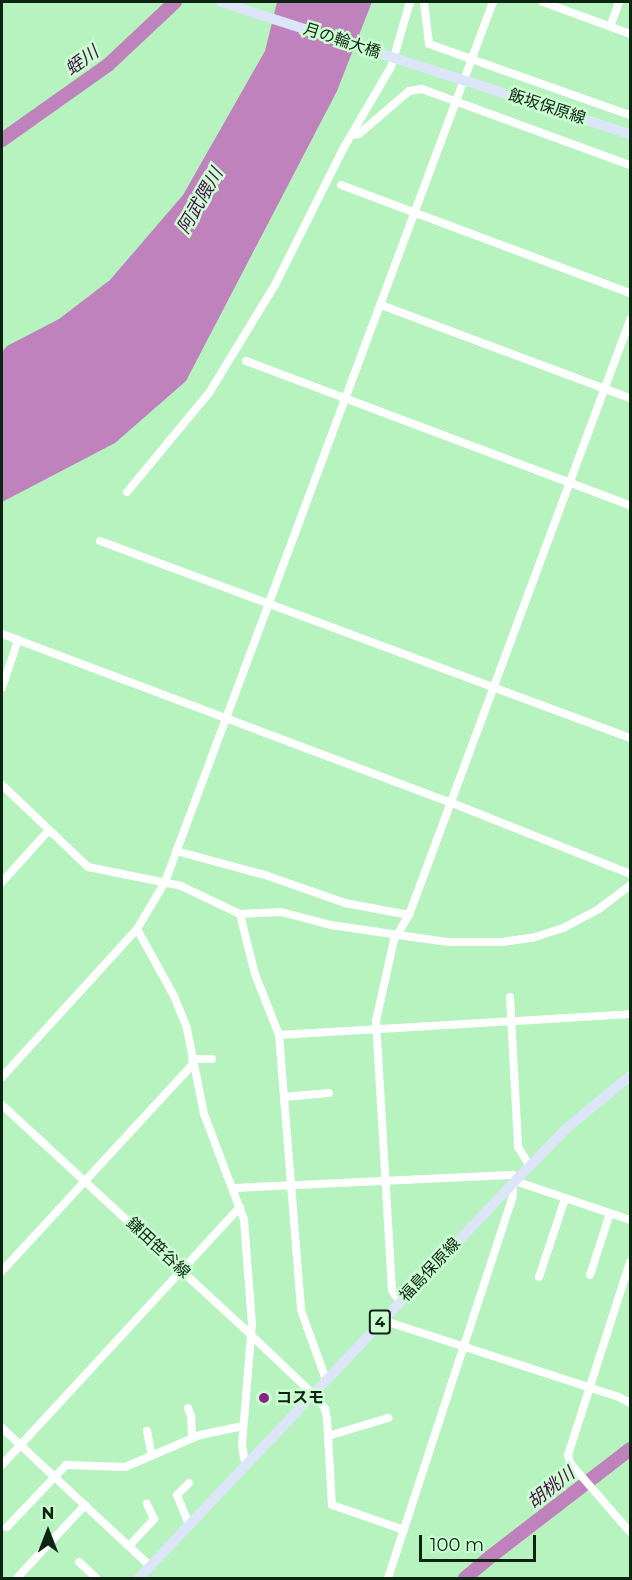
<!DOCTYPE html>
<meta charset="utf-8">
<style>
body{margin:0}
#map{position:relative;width:632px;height:1580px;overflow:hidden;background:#b6f3bf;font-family:Montserrat,"Noto Sans JP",sans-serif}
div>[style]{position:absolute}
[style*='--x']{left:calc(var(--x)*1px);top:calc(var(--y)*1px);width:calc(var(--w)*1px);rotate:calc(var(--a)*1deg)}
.water>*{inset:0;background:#c082bd}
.river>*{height:14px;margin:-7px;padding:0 7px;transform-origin:7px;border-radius:7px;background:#c082bd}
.minor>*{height:8px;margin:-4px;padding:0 4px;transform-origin:4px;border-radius:4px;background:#fff}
.major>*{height:10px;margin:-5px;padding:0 5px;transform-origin:5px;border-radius:5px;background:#dde5f9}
.dots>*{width:16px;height:16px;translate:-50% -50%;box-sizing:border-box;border:3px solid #ccfdd3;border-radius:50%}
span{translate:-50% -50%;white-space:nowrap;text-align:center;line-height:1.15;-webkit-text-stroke:5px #ccfdd3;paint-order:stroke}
.shield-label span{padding:2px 4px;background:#ccfdd3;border:2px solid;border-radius:4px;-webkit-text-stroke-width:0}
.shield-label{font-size:15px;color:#0c2411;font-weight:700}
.street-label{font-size:16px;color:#0c2411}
.poi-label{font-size:16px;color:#0c2411;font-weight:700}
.left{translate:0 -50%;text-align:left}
.water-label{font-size:18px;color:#470e46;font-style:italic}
.frame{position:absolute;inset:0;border:3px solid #0c2411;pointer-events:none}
.north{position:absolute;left:18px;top:1502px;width:60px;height:60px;-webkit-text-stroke:4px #ccfdd3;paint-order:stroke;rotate:0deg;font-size:16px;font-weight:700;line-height:24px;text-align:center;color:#0c2411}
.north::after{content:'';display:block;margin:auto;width:21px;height:27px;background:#0c2411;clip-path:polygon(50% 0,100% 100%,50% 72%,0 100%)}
.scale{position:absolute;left:419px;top:1535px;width:117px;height:27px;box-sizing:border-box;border:3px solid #0c2411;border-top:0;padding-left:8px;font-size:18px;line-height:21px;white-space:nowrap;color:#0c2411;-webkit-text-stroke:4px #ccfdd3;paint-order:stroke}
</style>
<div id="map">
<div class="water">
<div style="clip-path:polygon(277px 2px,372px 2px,337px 91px,186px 381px,115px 443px,2px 502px,2px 352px,7px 346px,59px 319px,110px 280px,183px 195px,265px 51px)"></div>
</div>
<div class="river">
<div style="--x:2;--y:140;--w:130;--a:-35.3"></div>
<div style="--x:108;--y:65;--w:92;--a:-43.2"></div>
<div style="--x:465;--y:1578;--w:33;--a:-40"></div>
<div style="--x:490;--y:1557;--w:177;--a:-37.6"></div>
</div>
<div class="minor">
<div style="--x:424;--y:2;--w:42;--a:83.2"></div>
<div style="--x:429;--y:44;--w:213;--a:19.5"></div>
<div style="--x:543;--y:2;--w:93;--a:20.2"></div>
<div style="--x:610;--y:27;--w:27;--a:-70"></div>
<div style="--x:352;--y:135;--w:7;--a:-8"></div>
<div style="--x:359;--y:134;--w:66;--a:-40.7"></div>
<div style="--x:409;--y:91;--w:13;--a:-9"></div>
<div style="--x:422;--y:89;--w:221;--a:20.1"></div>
<div style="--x:341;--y:185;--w:309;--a:20.5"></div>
<div style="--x:381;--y:305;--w:266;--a:20.5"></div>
<div style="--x:246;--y:361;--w:410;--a:20.6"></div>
<div style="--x:127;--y:492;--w:129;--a:-50.4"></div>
<div style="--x:209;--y:393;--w:127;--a:-58.6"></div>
<div style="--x:275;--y:285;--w:152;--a:-63.4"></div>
<div style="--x:343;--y:149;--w:95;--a:-59.7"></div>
<div style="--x:391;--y:67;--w:68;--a:-73.7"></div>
<div style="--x:100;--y:541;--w:565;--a:20.39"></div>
<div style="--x:2;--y:634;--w:481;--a:20.6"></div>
<div style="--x:452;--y:803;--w:192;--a:21.7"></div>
<div style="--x:2;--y:688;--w:51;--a:-71.6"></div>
<div style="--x:2;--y:785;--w:119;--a:43.6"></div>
<div style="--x:88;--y:867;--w:95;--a:11.5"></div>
<div style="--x:181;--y:886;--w:65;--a:25.4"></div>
<div style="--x:240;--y:914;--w:41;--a:-2.8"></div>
<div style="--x:281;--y:912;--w:52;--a:14.6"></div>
<div style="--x:331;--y:925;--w:82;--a:8.4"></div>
<div style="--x:412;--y:937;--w:37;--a:8"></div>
<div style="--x:449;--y:942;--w:53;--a:0"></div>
<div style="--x:502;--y:942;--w:30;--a:-8"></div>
<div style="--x:532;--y:938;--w:35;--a:-18"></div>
<div style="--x:565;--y:927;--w:40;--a:-28"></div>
<div style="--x:600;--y:908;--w:38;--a:-37"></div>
<div style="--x:176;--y:851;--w:92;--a:15.1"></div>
<div style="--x:265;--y:875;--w:85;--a:19.3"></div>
<div style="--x:345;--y:903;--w:65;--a:10.6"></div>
<div style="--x:2;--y:882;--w:70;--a:-47.9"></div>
<div style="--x:240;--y:914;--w:62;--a:76"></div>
<div style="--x:255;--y:974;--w:66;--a:68.5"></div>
<div style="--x:279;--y:1035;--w:276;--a:85.4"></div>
<div style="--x:301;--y:1310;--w:74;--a:70.3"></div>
<div style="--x:137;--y:929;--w:77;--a:61.1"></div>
<div style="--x:174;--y:996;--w:35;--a:68"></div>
<div style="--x:187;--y:1029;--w:87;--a:78.7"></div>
<div style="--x:204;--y:1114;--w:113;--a:69.3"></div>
<div style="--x:244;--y:1220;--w:103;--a:85.6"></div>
<div style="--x:252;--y:1323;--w:122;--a:94.7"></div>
<div style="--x:242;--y:1445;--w:13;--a:81"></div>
<div style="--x:244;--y:1458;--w:6;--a:51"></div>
<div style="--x:510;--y:997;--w:150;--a:86.9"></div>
<div style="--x:518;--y:1147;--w:22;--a:58"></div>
<div style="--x:279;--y:1035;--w:352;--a:-3.4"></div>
<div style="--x:192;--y:1059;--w:20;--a:0"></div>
<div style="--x:2;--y:1077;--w:200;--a:-47.6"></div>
<div style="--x:137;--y:929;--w:55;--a:-59.2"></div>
<div style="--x:165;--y:882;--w:939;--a:-69.56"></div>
<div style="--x:284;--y:1097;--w:45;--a:-5.1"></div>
<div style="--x:2;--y:1105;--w:339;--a:42.7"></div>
<div style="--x:251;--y:1335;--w:94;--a:43.7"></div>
<div style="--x:319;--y:1400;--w:11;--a:56"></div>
<div style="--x:325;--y:1409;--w:10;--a:79"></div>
<div style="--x:327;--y:1419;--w:86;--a:86.7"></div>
<div style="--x:332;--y:1505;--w:76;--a:19.1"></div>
<div style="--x:515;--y:1181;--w:121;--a:18.7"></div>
<div style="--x:234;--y:1188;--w:279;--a:-2.7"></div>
<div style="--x:513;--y:1175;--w:6;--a:31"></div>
<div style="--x:630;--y:1262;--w:203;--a:107.8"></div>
<div style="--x:568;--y:1455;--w:8;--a:76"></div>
<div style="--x:570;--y:1463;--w:91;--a:49"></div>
<div style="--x:2;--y:1271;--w:282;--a:-47.3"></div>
<div style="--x:590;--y:1275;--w:65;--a:-72.1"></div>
<div style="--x:539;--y:1277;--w:82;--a:-71.6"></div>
<div style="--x:400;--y:1302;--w:14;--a:-124"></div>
<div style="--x:392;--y:1290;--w:269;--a:-93.4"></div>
<div style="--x:376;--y:1021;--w:83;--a:-77.5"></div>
<div style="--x:394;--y:940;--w:29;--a:-59"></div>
<div style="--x:409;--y:915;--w:635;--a:-69.62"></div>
<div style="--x:382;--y:1320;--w:249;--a:18"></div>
<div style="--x:619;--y:1397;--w:13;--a:29"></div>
<div style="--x:188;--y:1408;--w:9;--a:69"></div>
<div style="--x:191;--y:1416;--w:22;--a:87"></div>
<div style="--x:2;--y:1428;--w:202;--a:43"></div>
<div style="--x:147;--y:1431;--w:25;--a:79"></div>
<div style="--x:328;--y:1436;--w:63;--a:-16.7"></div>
<div style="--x:2;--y:1465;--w:351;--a:-47.3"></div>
<div style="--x:189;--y:1483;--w:17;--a:135"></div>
<div style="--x:177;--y:1495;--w:32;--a:68"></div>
<div style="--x:7;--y:1527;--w:86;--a:-46.4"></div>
<div style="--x:66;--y:1465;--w:59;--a:1.9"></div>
<div style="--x:125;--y:1467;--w:82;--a:-23.1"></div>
<div style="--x:200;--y:1435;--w:44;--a:-11.8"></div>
<div style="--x:129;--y:1546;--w:37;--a:-47"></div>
<div style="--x:154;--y:1519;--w:17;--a:-115"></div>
<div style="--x:79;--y:1562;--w:23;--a:43"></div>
<div style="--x:17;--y:1578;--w:100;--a:-47"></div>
<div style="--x:388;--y:1578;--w:402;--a:-71.9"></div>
<div style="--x:513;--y:1196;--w:12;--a:-90"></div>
</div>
<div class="major">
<div style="--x:221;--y:2;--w:430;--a:17.9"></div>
<div style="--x:139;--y:1578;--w:551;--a:-46.54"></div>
<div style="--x:518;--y:1178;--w:73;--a:-45.6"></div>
<div style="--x:569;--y:1126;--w:79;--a:-39.3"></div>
</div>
<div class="dots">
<div style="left:264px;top:1398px;background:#892187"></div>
</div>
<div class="shield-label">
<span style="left:380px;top:1322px">4</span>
</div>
<div class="street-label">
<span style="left:342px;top:41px;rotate:18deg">月の輪大橋</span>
<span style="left:547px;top:107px;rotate:18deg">飯坂保原線</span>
<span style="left:158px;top:1248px;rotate:43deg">鎌田笹谷線</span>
<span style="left:430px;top:1270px;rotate:-47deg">福島保原線</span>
</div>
<div class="poi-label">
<span class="left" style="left:276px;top:1398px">コスモ</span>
</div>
<div class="water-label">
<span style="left:82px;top:61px;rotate:-36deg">蛭川</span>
<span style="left:200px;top:201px;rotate:-60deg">阿武隈川</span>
<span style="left:551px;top:1488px;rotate:-38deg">胡桃川</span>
</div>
<div class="frame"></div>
<div class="north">N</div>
<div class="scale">100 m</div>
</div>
